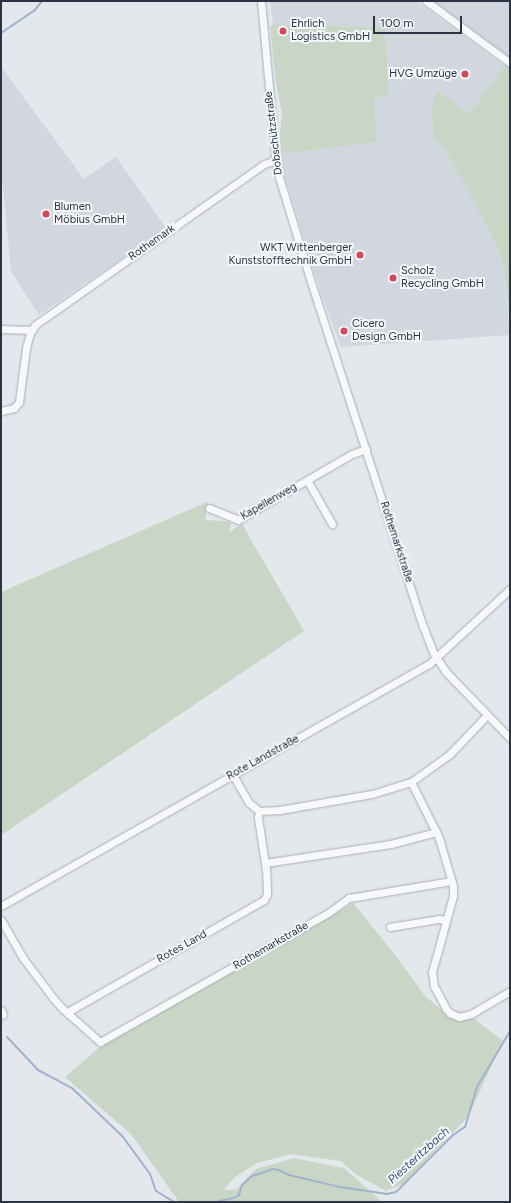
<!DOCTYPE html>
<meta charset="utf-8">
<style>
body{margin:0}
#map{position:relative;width:511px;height:1203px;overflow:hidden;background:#e4e7ec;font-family:Figtree,sans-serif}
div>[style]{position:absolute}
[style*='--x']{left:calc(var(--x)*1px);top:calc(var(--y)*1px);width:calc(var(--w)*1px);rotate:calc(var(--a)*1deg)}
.built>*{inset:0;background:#d2d6de}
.green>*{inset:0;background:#c9d6c5}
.stream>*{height:2px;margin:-1px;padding:0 1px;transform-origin:1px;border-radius:1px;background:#9fb4cc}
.roads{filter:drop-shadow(0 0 1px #a9aeb7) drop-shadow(0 0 1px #a9aeb7)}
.minor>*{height:7px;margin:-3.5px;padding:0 3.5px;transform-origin:3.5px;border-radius:3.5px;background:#f7f8fa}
.dots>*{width:11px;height:11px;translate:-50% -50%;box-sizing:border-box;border:2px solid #f4f6f9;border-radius:50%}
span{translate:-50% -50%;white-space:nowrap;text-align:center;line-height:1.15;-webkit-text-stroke:4px #f4f6f9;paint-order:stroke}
.poi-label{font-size:11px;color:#2b3445}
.left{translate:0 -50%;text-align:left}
.right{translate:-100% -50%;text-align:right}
.street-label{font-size:11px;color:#2b3445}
.water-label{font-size:12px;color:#34527a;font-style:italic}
.frame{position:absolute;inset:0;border:2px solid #2b3445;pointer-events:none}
.scale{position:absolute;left:373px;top:16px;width:89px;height:18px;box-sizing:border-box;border:2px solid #2b3445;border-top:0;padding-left:5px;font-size:12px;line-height:14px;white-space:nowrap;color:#2b3445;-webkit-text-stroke:3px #f4f6f9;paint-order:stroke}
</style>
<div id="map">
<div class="built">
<div style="clip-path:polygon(270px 1px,416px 1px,505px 66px,469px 114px,437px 90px,431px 110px,434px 137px,451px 159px,496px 245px,504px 268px,510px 335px,341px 347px,321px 293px,285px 177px,281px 154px,377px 142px,374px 99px,389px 95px,385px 28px,273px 24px)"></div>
<div style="clip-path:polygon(433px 1px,510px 1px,510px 58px)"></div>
<div style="clip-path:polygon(1px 67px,84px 179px,116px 157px,166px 228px,39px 315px,11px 271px,1px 167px)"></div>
</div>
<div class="green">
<div style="clip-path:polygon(273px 24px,385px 28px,389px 95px,374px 99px,377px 142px,281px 154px,280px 135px,282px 113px,276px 83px,270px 27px)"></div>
<div style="clip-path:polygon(506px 64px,510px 67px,510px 324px,504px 268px,496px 245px,451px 159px,434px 137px,431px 110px,437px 90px,469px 114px)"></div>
<div style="clip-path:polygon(207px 502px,210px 510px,206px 512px,206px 520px,225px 521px,231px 523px,229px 532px,242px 524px,304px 631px,1px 835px,1px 592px)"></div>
<div style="clip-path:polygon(353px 903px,396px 956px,425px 996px,453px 1019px,472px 1017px,503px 1041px,468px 1117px,403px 1184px,386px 1191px,357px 1175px,341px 1161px,291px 1154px,257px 1163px,235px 1177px,224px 1190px,236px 1190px,256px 1169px,294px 1158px,344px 1168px,382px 1202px,179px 1202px,131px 1134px,65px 1077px,102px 1045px,337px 913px)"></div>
</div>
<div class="stream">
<div style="--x:1;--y:33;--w:40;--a:-34"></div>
<div style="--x:34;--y:11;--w:13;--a:-51"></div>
<div style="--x:1;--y:1026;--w:5;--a:90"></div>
<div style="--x:7;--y:1037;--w:45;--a:46.8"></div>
<div style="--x:38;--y:1070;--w:40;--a:28"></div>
<div style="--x:73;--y:1089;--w:69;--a:43.8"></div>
<div style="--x:123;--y:1137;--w:46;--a:53.9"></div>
<div style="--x:150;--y:1174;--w:18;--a:71"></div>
<div style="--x:156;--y:1191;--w:21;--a:31"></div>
<div style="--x:219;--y:1201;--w:15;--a:-11"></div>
<div style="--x:234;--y:1198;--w:6;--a:-31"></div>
<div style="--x:239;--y:1195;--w:10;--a:-73"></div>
<div style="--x:242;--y:1185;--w:13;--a:-42"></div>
<div style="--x:252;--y:1176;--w:22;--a:-18"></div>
<div style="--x:273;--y:1169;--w:6;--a:9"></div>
<div style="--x:279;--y:1170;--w:11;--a:27"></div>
<div style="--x:289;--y:1175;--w:52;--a:13.2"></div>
<div style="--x:340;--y:1187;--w:48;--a:8.5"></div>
<div style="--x:387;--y:1194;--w:9;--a:-13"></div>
<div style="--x:396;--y:1192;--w:81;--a:-45"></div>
<div style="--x:453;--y:1135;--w:14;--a:-34"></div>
<div style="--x:465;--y:1127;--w:42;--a:-73.3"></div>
<div style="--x:477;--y:1087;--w:65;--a:-59.5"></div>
</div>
<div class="roads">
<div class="minor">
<div style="--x:261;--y:1;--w:152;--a:84.7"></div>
<div style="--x:275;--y:152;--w:25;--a:81"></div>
<div style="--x:279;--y:177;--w:103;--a:73.1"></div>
<div style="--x:309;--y:276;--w:368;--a:72"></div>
<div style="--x:423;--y:626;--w:30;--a:69"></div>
<div style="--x:434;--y:654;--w:22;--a:56"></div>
<div style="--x:446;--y:672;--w:92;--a:45.9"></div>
<div style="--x:426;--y:1;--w:104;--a:36.4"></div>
<div style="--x:1;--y:329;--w:31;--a:2"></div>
<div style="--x:1;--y:411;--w:13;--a:-13"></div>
<div style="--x:14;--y:408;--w:8;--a:-50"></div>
<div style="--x:19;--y:402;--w:54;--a:-82.6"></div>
<div style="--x:26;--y:348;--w:16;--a:-75"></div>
<div style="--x:30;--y:333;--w:9;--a:-58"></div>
<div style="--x:35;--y:325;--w:280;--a:-35.1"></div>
<div style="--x:264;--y:164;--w:13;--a:-18"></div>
<div style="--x:307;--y:480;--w:51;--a:60.4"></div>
<div style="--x:209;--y:508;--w:31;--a:22"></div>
<div style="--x:238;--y:520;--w:132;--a:-30.1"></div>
<div style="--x:352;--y:454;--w:15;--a:-20"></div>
<div style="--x:411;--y:782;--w:63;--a:63.4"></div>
<div style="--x:439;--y:838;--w:50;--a:73.7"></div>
<div style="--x:453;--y:886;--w:10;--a:90"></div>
<div style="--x:453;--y:896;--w:79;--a:105.4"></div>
<div style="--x:432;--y:972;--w:14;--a:82"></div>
<div style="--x:434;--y:986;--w:26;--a:62"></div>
<div style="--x:446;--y:1009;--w:6;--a:45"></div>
<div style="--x:450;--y:1013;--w:10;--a:24"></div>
<div style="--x:459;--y:1017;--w:12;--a:-14"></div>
<div style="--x:471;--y:1014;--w:45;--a:-30.5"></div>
<div style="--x:259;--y:811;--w:21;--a:-3"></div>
<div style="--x:280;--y:810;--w:93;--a:-9.9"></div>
<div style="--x:372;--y:794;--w:41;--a:-17.1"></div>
<div style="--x:411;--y:782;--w:48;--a:-35.7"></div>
<div style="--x:450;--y:754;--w:54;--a:-46.5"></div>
<div style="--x:265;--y:863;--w:127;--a:-8.6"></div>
<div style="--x:391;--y:844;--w:47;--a:-14.9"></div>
<div style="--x:1;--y:906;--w:492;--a:-29.5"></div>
<div style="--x:429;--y:664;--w:110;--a:-42.8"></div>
<div style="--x:1;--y:920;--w:44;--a:59.9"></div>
<div style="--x:23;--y:958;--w:50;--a:53.1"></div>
<div style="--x:53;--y:998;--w:15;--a:48"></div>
<div style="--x:63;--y:1009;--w:50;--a:41.7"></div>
<div style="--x:100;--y:1042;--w:262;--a:-29.5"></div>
<div style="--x:328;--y:913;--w:26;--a:-36"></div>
<div style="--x:349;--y:898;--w:104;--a:-9.4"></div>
<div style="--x:390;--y:927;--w:50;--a:-9.3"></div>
<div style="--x:439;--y:919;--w:7;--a:8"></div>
<div style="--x:1;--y:1010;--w:5;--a:68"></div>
<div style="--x:67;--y:1013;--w:5;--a:-37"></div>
<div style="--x:71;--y:1010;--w:222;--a:-29.7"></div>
<div style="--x:264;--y:900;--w:7;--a:-63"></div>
<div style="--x:267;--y:894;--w:24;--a:-92"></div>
<div style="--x:266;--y:870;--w:53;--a:-98.7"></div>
<div style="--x:258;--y:818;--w:7;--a:-82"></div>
<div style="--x:259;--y:811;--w:13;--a:-141"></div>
<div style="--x:249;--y:803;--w:32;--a:-120"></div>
</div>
</div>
<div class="dots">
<div style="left:283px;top:31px;background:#d1495b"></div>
<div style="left:465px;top:74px;background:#d1495b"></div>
<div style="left:46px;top:214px;background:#d1495b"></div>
<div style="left:360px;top:255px;background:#d1495b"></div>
<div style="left:393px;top:278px;background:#d1495b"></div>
<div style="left:344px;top:331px;background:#d1495b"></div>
</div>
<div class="poi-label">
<span class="left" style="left:291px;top:31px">Ehrlich<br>Logistics GmbH</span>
<span class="right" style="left:457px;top:74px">HVG Umzüge</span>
<span class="left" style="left:54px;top:214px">Blumen<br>Möbius GmbH</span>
<span class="right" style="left:352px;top:255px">WKT Wittenberger<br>Kunststofftechnik GmbH</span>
<span class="left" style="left:401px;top:278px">Scholz<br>Recycling GmbH</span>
<span class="left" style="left:352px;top:331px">Cicero<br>Design GmbH</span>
</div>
<div class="street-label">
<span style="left:274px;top:133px;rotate:-97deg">Dobschützstraße</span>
<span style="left:152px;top:243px;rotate:-35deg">Rothemark</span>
<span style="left:269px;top:502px;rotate:-30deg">Kapellenweg</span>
<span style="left:396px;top:542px;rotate:72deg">Rothemarkstraße</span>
<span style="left:263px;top:758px;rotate:-29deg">Rote Landstraße</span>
<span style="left:271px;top:946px;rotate:-30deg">Rothemarkstraße</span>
<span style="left:182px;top:947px;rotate:-29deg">Rotes Land</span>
</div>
<div class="water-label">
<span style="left:419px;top:1156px;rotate:-42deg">Piesteritzbach</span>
</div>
<div class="frame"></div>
<div class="scale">100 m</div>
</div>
